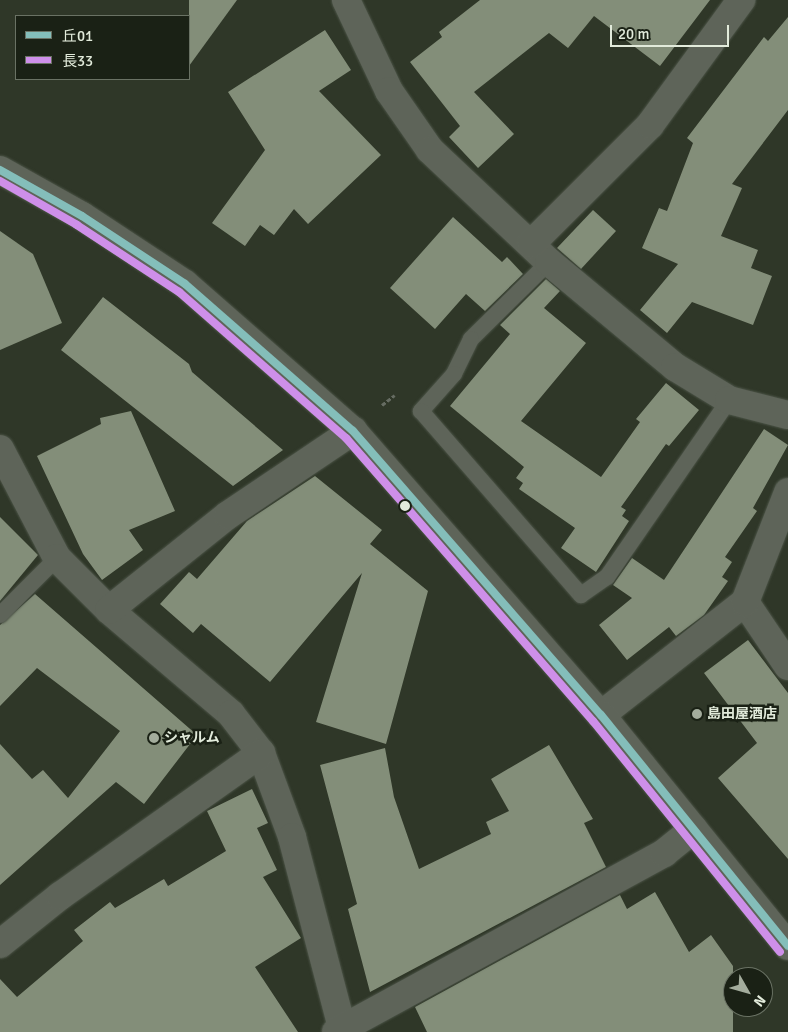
<!DOCTYPE html>
<meta charset="utf-8">
<style>
body{margin:0}
#map{position:relative;width:788px;height:1032px;overflow:hidden;background:#2f3728;font-family:Signika,"Noto Sans JP",sans-serif}
div>[style]{position:absolute}
[style*='--x']{left:calc(var(--x)*1px);top:calc(var(--y)*1px);width:calc(var(--w)*1px);rotate:calc(var(--a)*1deg)}
.building>*{inset:0;background:#838e79}
.path>*{height:3px;margin-top:-1.5px;transform-origin:0;background:repeating-linear-gradient(90deg,#666c62 0 4px,transparent 0 6.5px)}
.roads{filter:drop-shadow(0 0 1px #4b5346) drop-shadow(0 0 1px #4b5346)}
.lane>*{height:16px;margin:-8px;padding:0 8px;transform-origin:8px;border-radius:8px;background:#5e6459}
.street>*{height:28px;margin:-14px;padding:0 14px;transform-origin:14px;border-radius:14px;background:#5e6459}
.secondary>*{height:28px;margin:-14px;padding:0 14px;transform-origin:14px;border-radius:14px;background:#5e6459}
.bus-1>*{height:8px;margin:-4px;padding:0 4px;transform-origin:4px;border-radius:4px;background:#84beba}
.bus-2>*{height:8px;margin:-4px;padding:0 4px;transform-origin:4px;border-radius:4px;background:#ce8fe9}
.dots>*{width:14px;height:14px;translate:-50% -50%;box-sizing:border-box;border:2px solid #1a2115;border-radius:50%}
span{translate:-50% -50%;white-space:nowrap;text-align:center;line-height:1.15;-webkit-text-stroke:5px #1a2115;paint-order:stroke}
.poi-label{font-size:14px;color:#e2ebdb;font-weight:700}
.left{translate:0 -50%;text-align:left}
.legend{position:absolute;left:15px;top:15px;width:175px;height:65px;box-sizing:border-box;background:#1a2115;border:1px solid #6a7264;margin:0;padding:6px 9px;list-style:none;font-size:15px;color:#e2ebdb}
.legend li{display:flex;align-items:center;gap:10px;height:25px}
.legend b{width:25px;border:1px solid #6a7264}
.north{position:absolute;left:723px;top:967px;width:50px;height:50px;box-sizing:border-box;background:#1a2115;border:1px solid #6a7264;border-radius:50%;rotate:128deg;font-size:14px;font-weight:700;line-height:20px;text-align:center;color:#e2ebdb}
.north::after{content:'';display:block;margin:auto;width:18px;height:22px;background:#a3ac9c;clip-path:polygon(50% 0,100% 100%,50% 72%,0 100%)}
.scale{position:absolute;left:610px;top:25px;width:119px;height:22px;box-sizing:border-box;border:2px solid #e2ebdb;border-top:0;padding-left:6px;font-size:15px;line-height:18px;white-space:nowrap;color:#e2ebdb;-webkit-text-stroke:4px #1a2115;paint-order:stroke}
</style>
<div id="map">
<div class="building">
<div style="clip-path:polygon(189px 0,237px 0,189px 66px)"></div>
<div style="clip-path:polygon(480px 0,710px 0,660px 66px,594px 16px,568px 48px,549px 33px,474px 92px,514px 134px,478px 168px,449px 137px,460px 126px,410px 62px,442px 37px,439px 32px)"></div>
<div style="clip-path:polygon(788px 17px,788px 110px,732px 184px,742px 188px,721px 236px,758px 250px,751px 268px,772px 276px,753px 325px,692px 302px,667px 333px,640px 310px,678px 264px,642px 248px,659px 208px,667px 211px,693px 143px,687px 138px,764px 37px,768px 41px)"></div>
<div style="clip-path:polygon(325px 30px,351px 70px,319px 91px,381px 155px,308px 224px,294px 209px,274px 235px,260px 225px,245px 246px,212px 223px,265px 150px,228px 92px)"></div>
<div style="clip-path:polygon(593px 210px,616px 231px,581px 269px,557px 248px)"></div>
<div style="clip-path:polygon(453px 217px,502px 262px,507px 257px,523px 274px,485px 311px,466px 294px,435px 329px,390px 288px)"></div>
<div style="clip-path:polygon(0 231px,33px 254px,62px 323px,0 350px)"></div>
<div style="clip-path:polygon(546px 279px,560px 291px,544px 308px,586px 343px,521px 421px,601px 477px,640px 422px,636px 419px,666px 383px,699px 410px,669px 446px,666px 444px,621px 507px,626px 510px,622px 516px,629px 521px,596px 572px,561px 548px,575px 528px,519px 489px,523px 483px,516px 478px,524px 467px,450px 406px,510px 334px,500px 325px)"></div>
<div style="clip-path:polygon(103px 297px,189px 364px,192px 372px,283px 450px,233px 486px,61px 350px)"></div>
<div style="clip-path:polygon(131px 411px,175px 511px,129px 530px,143px 550px,102px 580px,83px 554px,37px 456px,101px 424px,100px 418px)"></div>
<div style="clip-path:polygon(764px 429px,788px 445px,753px 508px,757px 511px,725px 557px,732px 562px,722px 577px,728px 581px,704px 615px,676px 636px,669px 627px,627px 660px,599px 625px,632px 598px,613px 585px,632px 558px,664px 580px)"></div>
<div style="clip-path:polygon(315px 476px,382px 530px,370px 544px,428px 591px,386px 744px,316px 722px,362px 573px,270px 682px,201px 624px,193px 633px,160px 604px,189px 572px,197px 579px,247px 521px)"></div>
<div style="clip-path:polygon(0 517px,38px 555px,0 601px)"></div>
<div style="clip-path:polygon(35px 594px,197px 735px,144px 804px,116px 782px,0 885px,0 744px,32px 779px,43px 770px,68px 798px,120px 731px,37px 668px,0 706px,0 625px)"></div>
<div style="clip-path:polygon(748px 640px,788px 693px,788px 859px,718px 778px,757px 743px,704px 673px)"></div>
<div style="clip-path:polygon(549px 745px,593px 819px,584px 823px,606px 867px,370px 992px,348px 909px,357px 904px,320px 765px,385px 748px,394px 797px,419px 869px,491px 834px,486px 822px,509px 811px,491px 779px)"></div>
<div style="clip-path:polygon(252px 789px,268px 823px,257px 828px,277px 870px,263px 877px,301px 938px,255px 967px,298px 1032px,0 1032px,0 979px,17px 997px,83px 941px,74px 930px,110px 902px,115px 908px,164px 879px,168px 886px,226px 851px,207px 811px)"></div>
<div style="clip-path:polygon(655px 892px,689px 952px,711px 935px,733px 966px,733px 1032px,427px 1032px,415px 1007px,620px 895px,627px 909px)"></div>
</div>
<div class="path">
<div style="--x:382;--y:405;--w:16;--a:-38"></div>
</div>
<div class="roads">
<div class="lane">
<div style="--x:549;--y:262;--w:110;--a:135.4"></div>
<div style="--x:471;--y:339;--w:39;--a:116"></div>
<div style="--x:454;--y:374;--w:50;--a:131.7"></div>
<div style="--x:421;--y:411;--w:244;--a:49"></div>
<div style="--x:581;--y:595;--w:32;--a:-35"></div>
<div style="--x:607;--y:577;--w:215;--a:-55.4"></div>
<div style="--x:0;--y:615;--w:81;--a:-45"></div>
</div>
<div class="street">
<div style="--x:346;--y:0;--w:101;--a:64.7"></div>
<div style="--x:389;--y:91;--w:72;--a:55.2"></div>
<div style="--x:430;--y:150;--w:163;--a:43.3"></div>
<div style="--x:549;--y:262;--w:164;--a:39.8"></div>
<div style="--x:675;--y:367;--w:63;--a:31.4"></div>
<div style="--x:729;--y:400;--w:61;--a:14.3"></div>
<div style="--x:531;--y:244;--w:168;--a:-45"></div>
<div style="--x:650;--y:125;--w:155;--a:-53.9"></div>
<div style="--x:0;--y:449;--w:123;--a:62.4"></div>
<div style="--x:57;--y:558;--w:74;--a:45"></div>
<div style="--x:109;--y:610;--w:160;--a:40.4"></div>
<div style="--x:231;--y:714;--w:49;--a:52.4"></div>
<div style="--x:261;--y:753;--w:90;--a:69.7"></div>
<div style="--x:292;--y:837;--w:202;--a:75.3"></div>
<div style="--x:745;--y:602;--w:77;--a:56.1"></div>
<div style="--x:109;--y:610;--w:152;--a:-38.6"></div>
<div style="--x:228;--y:515;--w:151;--a:-33.9"></div>
<div style="--x:601;--y:715;--w:183;--a:-38.1"></div>
<div style="--x:745;--y:602;--w:118;--a:-68.6"></div>
<div style="--x:0;--y:944;--w:77;--a:-38.7"></div>
<div style="--x:60;--y:896;--w:247;--a:-35.4"></div>
<div style="--x:336;--y:1032;--w:374;--a:-28.6"></div>
<div style="--x:664;--y:853;--w:38;--a:-39"></div>
</div>
<div class="secondary">
<div style="--x:0;--y:170;--w:94;--a:29.3"></div>
<div style="--x:82;--y:216;--w:123;--a:33.4"></div>
<div style="--x:185;--y:284;--w:223;--a:41.2"></div>
<div style="--x:353;--y:431;--w:377;--a:48.9"></div>
<div style="--x:601;--y:715;--w:297;--a:51"></div>
</div>
</div>
<div class="bus-1">
<div style="--x:0;--y:170;--w:94;--a:29.3"></div>
<div style="--x:82;--y:216;--w:123;--a:33.4"></div>
<div style="--x:185;--y:284;--w:223;--a:41.2"></div>
<div style="--x:353;--y:431;--w:377;--a:48.9"></div>
<div style="--x:601;--y:715;--w:297;--a:51"></div>
</div>
<div class="bus-2">
<div style="--x:0;--y:181;--w:89;--a:29.7"></div>
<div style="--x:77;--y:225;--w:122;--a:33.3"></div>
<div style="--x:179;--y:292;--w:222;--a:41.2"></div>
<div style="--x:346;--y:438;--w:376;--a:48.9"></div>
<div style="--x:593;--y:721;--w:297;--a:51"></div>
</div>
<div class="dots">
<div style="left:405px;top:506px;background:#e2ebdb"></div>
<div style="left:697px;top:714px;background:#a3ac9c"></div>
<div style="left:154px;top:738px;background:#a3ac9c"></div>
</div>
<div class="poi-label">
<span class="left" style="left:707px;top:714px">島田屋酒店</span>
<span class="left" style="left:164px;top:738px">シャルム</span>
</div>
<ul class="legend">
<li><b style="height:6px;background:#84beba"></b>丘01</li>
<li><b style="height:6px;background:#ce8fe9"></b>長33</li>
</ul>
<div class="north">N</div>
<div class="scale">20 m</div>
</div>
